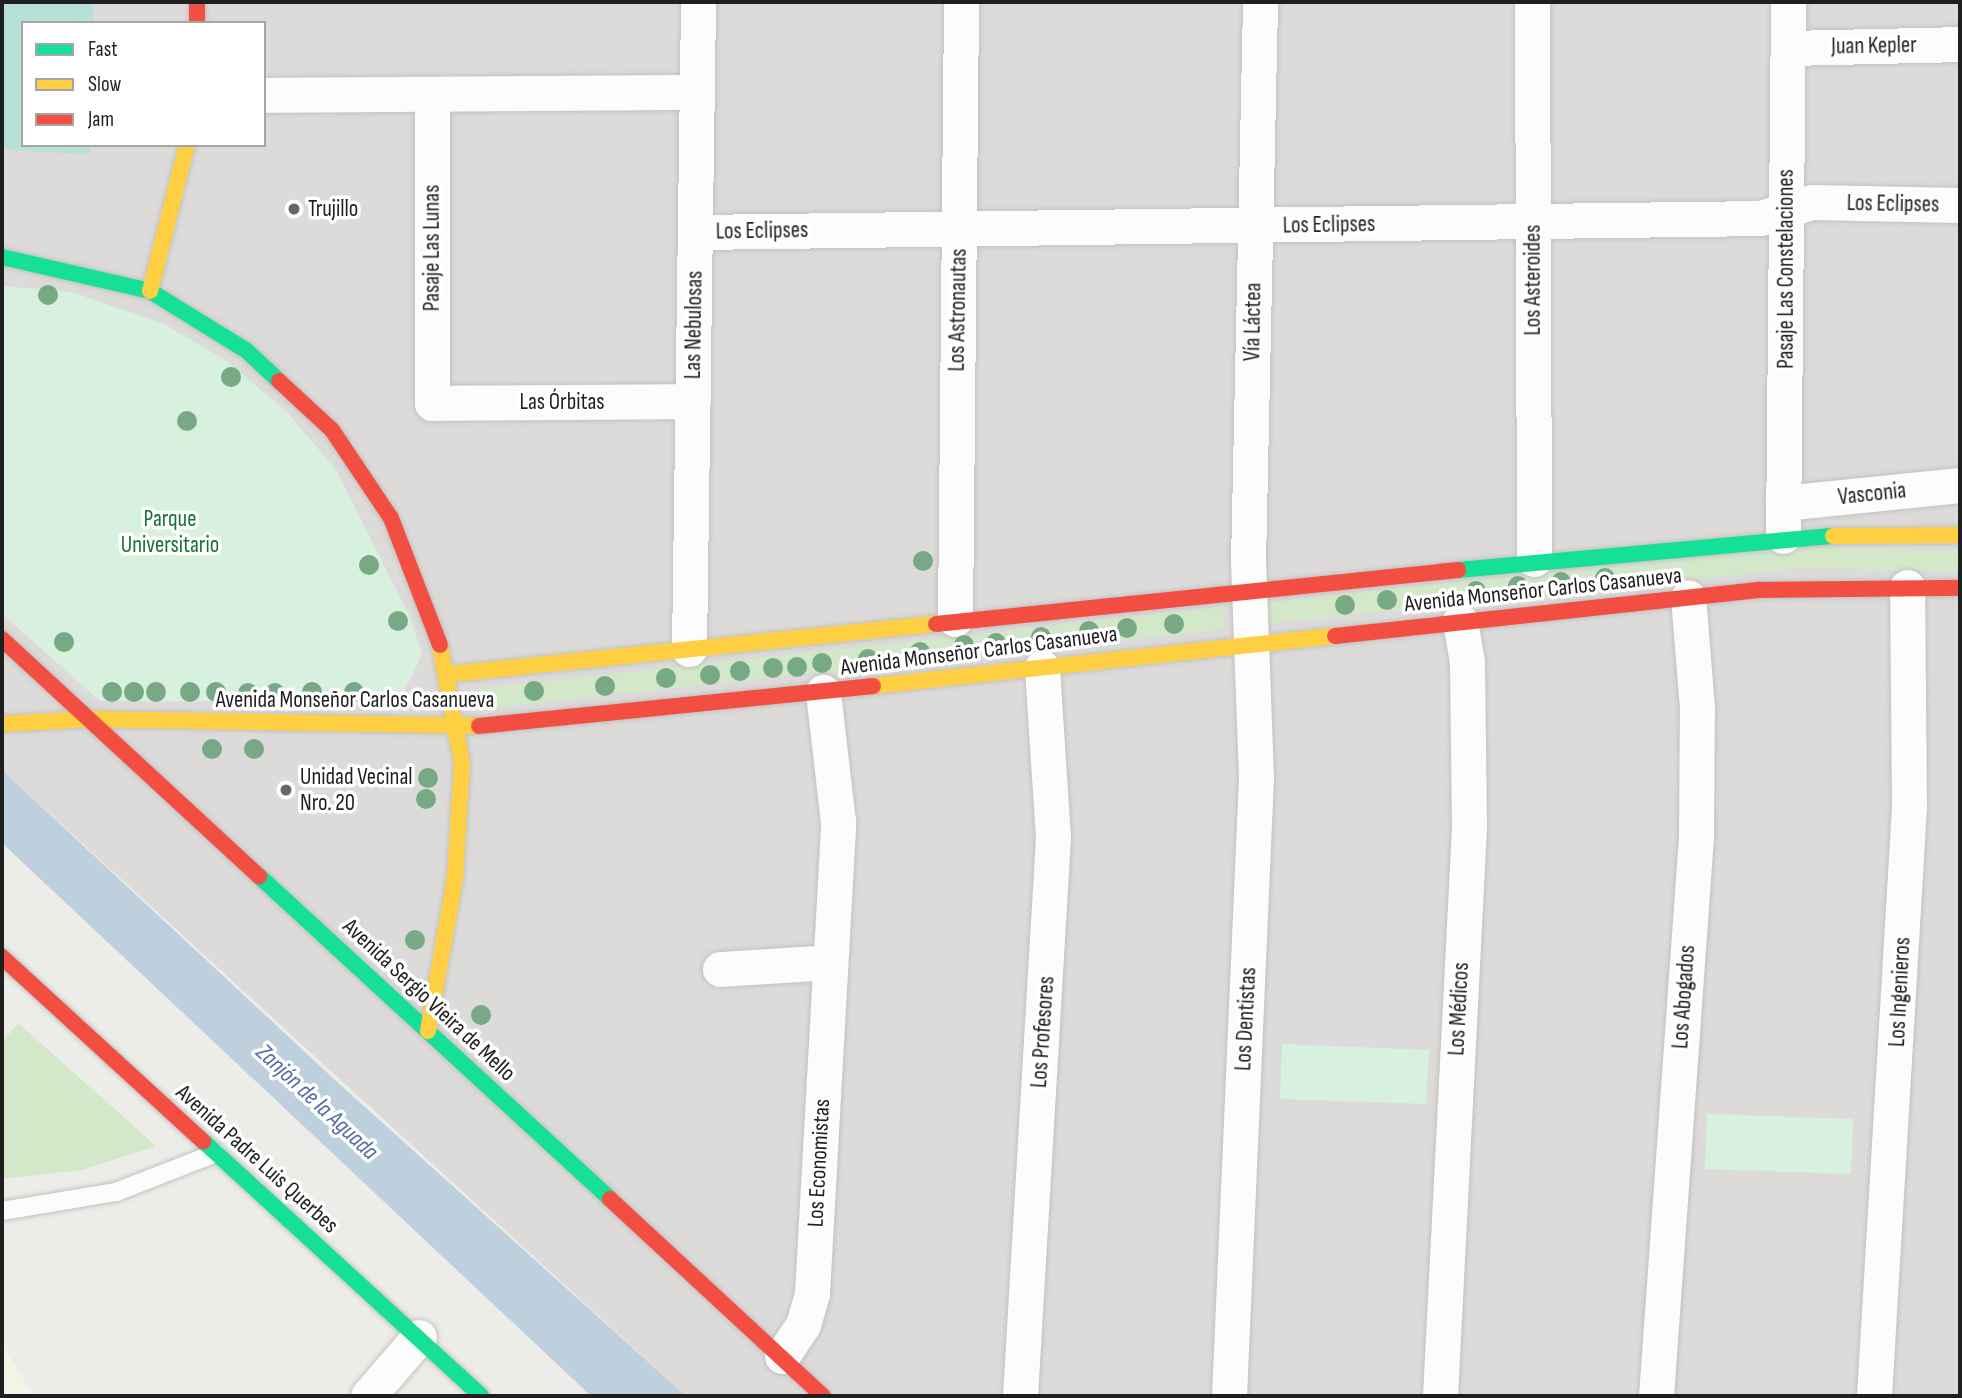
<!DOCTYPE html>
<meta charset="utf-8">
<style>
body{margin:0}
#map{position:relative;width:1962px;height:1398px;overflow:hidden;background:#ecece8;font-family:"Sofia Sans Condensed",sans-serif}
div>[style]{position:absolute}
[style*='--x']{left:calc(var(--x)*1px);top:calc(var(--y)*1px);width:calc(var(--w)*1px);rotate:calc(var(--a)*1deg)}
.residential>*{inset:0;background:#dcdbd9}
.education>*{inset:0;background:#f2f5e4}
.grass>*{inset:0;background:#d3e8c9}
.park>*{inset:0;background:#d8f0de}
.pitch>*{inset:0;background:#b7e0d8}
.water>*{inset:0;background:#bed0dd}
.roads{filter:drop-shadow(0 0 2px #c2c2c0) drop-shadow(0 0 2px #c2c2c0)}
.lane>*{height:18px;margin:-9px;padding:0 9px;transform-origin:9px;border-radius:9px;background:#fcfcfc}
.street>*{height:35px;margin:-17.5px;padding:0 17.5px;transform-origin:17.5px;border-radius:17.5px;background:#fcfcfc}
.fast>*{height:16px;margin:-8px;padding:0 8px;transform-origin:8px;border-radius:8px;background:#16e098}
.slow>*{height:16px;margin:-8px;padding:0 8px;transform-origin:8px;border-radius:8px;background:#ffcf43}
.jam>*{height:16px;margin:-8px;padding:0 8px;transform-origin:8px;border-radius:8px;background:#f24e42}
.trees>*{width:20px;height:20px;margin:-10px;border-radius:50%;background:#76a984}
.dots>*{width:19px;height:19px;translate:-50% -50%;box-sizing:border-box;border:4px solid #fff;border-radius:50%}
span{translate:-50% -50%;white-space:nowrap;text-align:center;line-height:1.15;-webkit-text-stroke:7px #fff;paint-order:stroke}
.street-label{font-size:23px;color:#1f1f1f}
.poi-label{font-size:23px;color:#1f1f1f}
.left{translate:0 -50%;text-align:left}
.park-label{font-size:23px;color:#167332}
.water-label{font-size:24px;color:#546ba5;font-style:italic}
.frame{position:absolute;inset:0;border:4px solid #1f1f1f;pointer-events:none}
.legend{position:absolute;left:21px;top:21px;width:245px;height:126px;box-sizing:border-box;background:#fff;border:2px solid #a5a5a5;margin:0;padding:9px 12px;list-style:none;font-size:21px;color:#1f1f1f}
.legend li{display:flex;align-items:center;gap:14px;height:35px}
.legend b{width:35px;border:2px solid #a5a5a5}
</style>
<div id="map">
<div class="residential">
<div style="clip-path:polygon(evenodd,2px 2px,1960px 2px,1960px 1396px,686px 1396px,2px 770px,2px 2px,23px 23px,264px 23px,264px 145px,23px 145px,23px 23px)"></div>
</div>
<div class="education">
<div style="clip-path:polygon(2px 1343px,33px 1396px,2px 1396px)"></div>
</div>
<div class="grass">
<div style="clip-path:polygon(1802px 547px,1960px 551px,1960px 571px,1800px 568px,1270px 623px,1267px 602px)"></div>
<div style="clip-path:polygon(1222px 607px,1225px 629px,478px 709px,476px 689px)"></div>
<div style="clip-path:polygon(18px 1023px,156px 1146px,82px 1170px,2px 1179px,2px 1042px)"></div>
</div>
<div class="park">
<div style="clip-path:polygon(2px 286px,71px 292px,164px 324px,227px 361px,287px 412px,336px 470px,410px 617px,422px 654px,399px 702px,100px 701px,2px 614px)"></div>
<div style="clip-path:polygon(1282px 1044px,1429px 1050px,1426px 1104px,1280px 1099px)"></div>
<div style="clip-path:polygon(1707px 1114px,1853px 1119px,1851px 1174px,1705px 1169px)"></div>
</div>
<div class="pitch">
<div style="clip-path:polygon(2px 2px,93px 2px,93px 23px,23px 23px,23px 145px,90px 145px,90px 154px,2px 150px)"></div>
</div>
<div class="water">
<div style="clip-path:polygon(2px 770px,336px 1081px,686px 1396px,591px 1396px,2px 843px)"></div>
</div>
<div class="roads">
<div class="lane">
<div style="--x:2;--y:1211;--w:116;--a:-9.5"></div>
<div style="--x:116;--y:1192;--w:107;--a:-21.3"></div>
</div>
<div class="street">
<div style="--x:1532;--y:2;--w:557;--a:89.79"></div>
<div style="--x:1788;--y:48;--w:172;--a:-1.3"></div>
<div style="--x:432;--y:94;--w:309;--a:90"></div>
<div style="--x:432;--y:403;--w:261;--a:-0.4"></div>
<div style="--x:264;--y:95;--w:433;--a:-0.4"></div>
<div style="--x:695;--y:232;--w:1065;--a:-0.75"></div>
<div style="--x:1760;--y:218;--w:54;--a:-17.1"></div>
<div style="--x:1812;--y:202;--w:148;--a:1.2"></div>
<div style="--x:1783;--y:503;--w:178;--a:-5.8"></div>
<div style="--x:1783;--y:536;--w:534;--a:-89.46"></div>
<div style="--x:955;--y:619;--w:617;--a:-89.44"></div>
<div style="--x:689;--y:649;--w:647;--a:-89.2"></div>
<div style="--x:720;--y:969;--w:110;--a:-3.6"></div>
<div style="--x:782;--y:1356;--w:37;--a:-56"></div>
<div style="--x:803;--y:1325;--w:33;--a:-74"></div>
<div style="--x:812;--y:1293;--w:472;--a:-86.8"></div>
<div style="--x:838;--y:822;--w:131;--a:-96.6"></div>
<div style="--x:368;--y:1396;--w:78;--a:-49.2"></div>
<div style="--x:1020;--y:1396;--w:559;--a:-86.62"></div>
<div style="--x:1053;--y:838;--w:171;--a:-93.7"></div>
<div style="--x:1229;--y:1396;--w:619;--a:-87.5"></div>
<div style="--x:1256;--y:778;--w:215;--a:-92.1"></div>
<div style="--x:1248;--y:563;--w:561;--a:-88.77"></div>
<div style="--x:1440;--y:1396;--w:570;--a:-87.08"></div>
<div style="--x:1469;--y:827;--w:165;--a:-90.7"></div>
<div style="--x:1467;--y:662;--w:42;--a:-99.7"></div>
<div style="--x:1656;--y:1396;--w:560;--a:-85.91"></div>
<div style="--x:1696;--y:837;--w:129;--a:-89.6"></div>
<div style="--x:1697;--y:708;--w:111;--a:-94.6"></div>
<div style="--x:1874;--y:1396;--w:590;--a:-86.6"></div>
<div style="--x:1909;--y:807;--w:220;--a:-90.5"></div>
</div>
<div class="fast">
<div style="--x:2;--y:257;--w:152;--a:12.9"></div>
<div style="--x:150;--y:291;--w:114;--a:31.7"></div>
<div style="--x:247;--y:351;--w:44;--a:43.2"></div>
<div style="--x:1458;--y:570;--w:377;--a:-5.2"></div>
<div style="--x:259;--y:876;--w:477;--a:42.6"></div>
<div style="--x:203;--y:1141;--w:377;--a:42.5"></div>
</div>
<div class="slow">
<div style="--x:150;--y:291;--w:151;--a:-75.8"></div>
<div style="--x:1833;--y:536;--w:127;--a:-0.5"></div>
<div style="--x:450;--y:674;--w:489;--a:-5.9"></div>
<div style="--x:873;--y:686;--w:465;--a:-6.2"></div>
<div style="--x:2;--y:724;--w:89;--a:-3.2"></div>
<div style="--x:91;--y:719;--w:388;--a:1"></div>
<div style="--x:428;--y:1031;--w:155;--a:-80"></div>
<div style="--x:455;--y:878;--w:115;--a:-86.5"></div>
<div style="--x:462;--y:763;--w:120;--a:-100.6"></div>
</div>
<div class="jam">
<div style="--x:197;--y:2;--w:21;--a:90"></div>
<div style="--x:279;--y:381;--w:72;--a:42.8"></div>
<div style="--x:332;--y:430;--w:106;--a:56.2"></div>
<div style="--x:391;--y:518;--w:136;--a:68.9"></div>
<div style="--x:936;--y:624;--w:525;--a:-5.91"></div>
<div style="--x:1335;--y:636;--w:428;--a:-6.2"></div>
<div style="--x:1761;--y:590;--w:199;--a:-0.6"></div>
<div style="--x:2;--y:639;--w:350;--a:42.7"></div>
<div style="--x:479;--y:726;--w:396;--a:-5.8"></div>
<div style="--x:2;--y:957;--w:273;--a:42.5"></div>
<div style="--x:610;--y:1199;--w:290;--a:42.8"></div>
</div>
</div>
<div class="trees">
<div style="left:48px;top:295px"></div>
<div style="left:231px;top:377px"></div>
<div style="left:187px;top:421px"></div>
<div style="left:923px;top:561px"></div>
<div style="left:369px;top:565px"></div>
<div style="left:1605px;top:578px"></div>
<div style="left:1561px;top:582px"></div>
<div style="left:1518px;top:586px"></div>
<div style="left:1476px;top:591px"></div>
<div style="left:1387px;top:600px"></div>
<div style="left:1345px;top:605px"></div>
<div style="left:398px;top:621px"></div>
<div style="left:1174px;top:624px"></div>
<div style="left:1127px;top:628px"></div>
<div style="left:1089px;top:631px"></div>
<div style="left:1041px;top:637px"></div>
<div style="left:64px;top:642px"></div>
<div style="left:996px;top:643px"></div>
<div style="left:964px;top:645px"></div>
<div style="left:920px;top:652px"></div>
<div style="left:868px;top:659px"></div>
<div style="left:822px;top:663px"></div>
<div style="left:797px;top:667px"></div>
<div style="left:773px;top:668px"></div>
<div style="left:740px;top:671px"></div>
<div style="left:710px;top:675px"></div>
<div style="left:666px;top:678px"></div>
<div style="left:605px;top:686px"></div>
<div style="left:534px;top:691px"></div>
<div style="left:112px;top:692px"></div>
<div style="left:134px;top:692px"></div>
<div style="left:156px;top:692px"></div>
<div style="left:190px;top:692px"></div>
<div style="left:216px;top:692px"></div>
<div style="left:312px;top:692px"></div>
<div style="left:354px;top:692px"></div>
<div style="left:248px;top:693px"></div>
<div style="left:275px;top:693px"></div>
<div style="left:212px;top:749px"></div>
<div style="left:254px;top:749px"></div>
<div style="left:428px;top:778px"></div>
<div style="left:426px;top:799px"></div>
<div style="left:415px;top:940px"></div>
<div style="left:481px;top:1015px"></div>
</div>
<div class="dots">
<div style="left:294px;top:209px;background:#676765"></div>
<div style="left:286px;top:790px;background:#676765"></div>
</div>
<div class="street-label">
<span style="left:1874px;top:46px;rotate:-1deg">Juan Kepler</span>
<span style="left:1893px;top:204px;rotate:1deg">Los Eclipses</span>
<span style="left:1329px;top:225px;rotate:-1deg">Los Eclipses</span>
<span style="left:762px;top:231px;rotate:-1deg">Los Eclipses</span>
<span style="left:432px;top:248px;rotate:-90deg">Pasaje Las Lunas</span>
<span style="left:1786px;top:269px;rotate:-90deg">Pasaje Las Constelaciones</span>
<span style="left:1533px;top:280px;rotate:-90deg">Los Asteroides</span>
<span style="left:958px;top:310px;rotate:-89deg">Los Astronautas</span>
<span style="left:1253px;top:322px;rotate:-89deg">Vía Láctea</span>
<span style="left:694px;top:325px;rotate:-89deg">Las Nebulosas</span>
<span style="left:562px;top:402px">Las Órbitas</span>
<span style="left:1872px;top:494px;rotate:-6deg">Vasconia</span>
<span style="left:1543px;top:590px;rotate:-6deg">Avenida Monseñor Carlos Casanueva</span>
<span style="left:979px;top:651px;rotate:-7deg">Avenida Monseñor Carlos Casanueva</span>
<span style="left:355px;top:700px">Avenida Monseñor Carlos Casanueva</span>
<span style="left:1900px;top:992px;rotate:-87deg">Los Ingenieros</span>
<span style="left:1684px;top:997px;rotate:-86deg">Los Abogados</span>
<span style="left:429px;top:1000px;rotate:43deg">Avenida Sergio Vieira de Mello</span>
<span style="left:1459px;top:1009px;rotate:-87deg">Los Médicos</span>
<span style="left:1246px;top:1019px;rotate:-87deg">Los Dentistas</span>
<span style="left:1043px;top:1032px;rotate:-86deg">Los Profesores</span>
<span style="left:257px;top:1159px;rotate:42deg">Avenida Padre Luis Querbes</span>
<span style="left:819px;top:1163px;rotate:-87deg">Los Economistas</span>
</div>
<div class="poi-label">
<span class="left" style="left:308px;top:209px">Trujillo</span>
<span class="left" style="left:300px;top:790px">Unidad Vecinal<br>Nro. 20</span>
</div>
<div class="park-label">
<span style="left:170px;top:532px">Parque<br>Universitario</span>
</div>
<div class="water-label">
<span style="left:317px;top:1102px;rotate:43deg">Zanjón de la Aguada</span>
</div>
<div class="frame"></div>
<ul class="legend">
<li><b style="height:9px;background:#16e098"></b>Fast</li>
<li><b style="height:9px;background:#ffcf43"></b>Slow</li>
<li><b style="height:9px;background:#f24e42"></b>Jam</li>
</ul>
</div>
